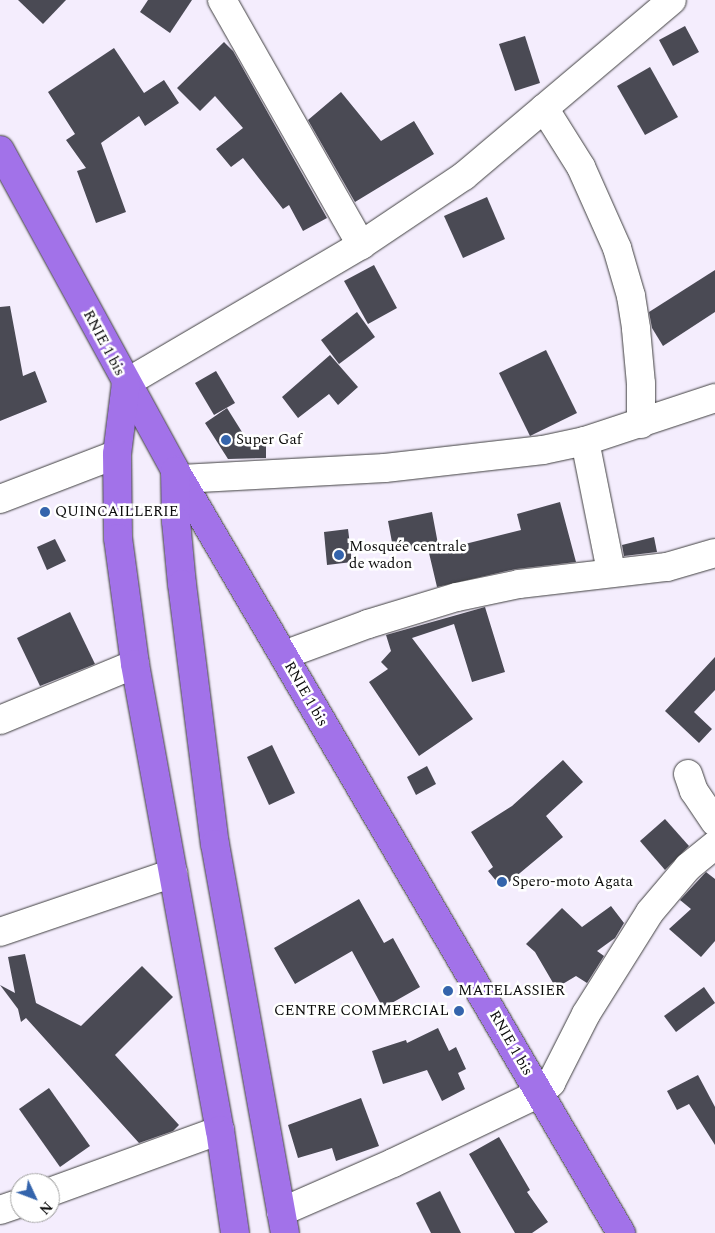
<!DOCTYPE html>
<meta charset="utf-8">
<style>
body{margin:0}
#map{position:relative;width:715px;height:1233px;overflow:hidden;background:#f4edfd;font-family:Spectral,serif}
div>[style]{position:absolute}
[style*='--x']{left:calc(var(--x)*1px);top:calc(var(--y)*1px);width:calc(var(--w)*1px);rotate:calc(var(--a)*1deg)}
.building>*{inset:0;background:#4a4a54}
.roads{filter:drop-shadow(0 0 1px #3f3f3f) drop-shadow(0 0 1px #3f3f3f)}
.minor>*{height:28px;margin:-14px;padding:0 14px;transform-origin:14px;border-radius:14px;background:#fff}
.major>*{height:28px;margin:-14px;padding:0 14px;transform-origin:14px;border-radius:14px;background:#a272e9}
.dots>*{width:14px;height:14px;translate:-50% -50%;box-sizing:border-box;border:2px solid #fff;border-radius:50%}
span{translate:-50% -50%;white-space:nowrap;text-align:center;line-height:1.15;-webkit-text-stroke:5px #fff;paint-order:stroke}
.street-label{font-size:15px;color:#0c0c0c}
.poi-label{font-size:15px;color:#0c0c0c}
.left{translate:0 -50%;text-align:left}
.right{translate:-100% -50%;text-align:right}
.north{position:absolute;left:10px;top:1173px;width:50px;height:50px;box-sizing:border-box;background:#fff;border:1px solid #9e9e9e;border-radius:50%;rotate:133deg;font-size:14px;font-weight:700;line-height:20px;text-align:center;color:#0c0c0c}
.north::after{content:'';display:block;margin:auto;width:18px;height:22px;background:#3464ac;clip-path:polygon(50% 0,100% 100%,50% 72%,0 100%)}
</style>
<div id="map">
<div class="building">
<div style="clip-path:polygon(18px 0,66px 0,43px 24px)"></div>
<div style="clip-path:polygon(148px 0,192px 0,170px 33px,140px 12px)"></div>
<div style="clip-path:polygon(685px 26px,699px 52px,673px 66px,659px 40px)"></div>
<div style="clip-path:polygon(525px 36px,540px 83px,515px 91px,499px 44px)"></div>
<div style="clip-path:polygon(224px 42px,233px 51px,327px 218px,303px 231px,289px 205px,283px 209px,243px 158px,231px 167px,216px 149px,243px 128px,215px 96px,200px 111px,177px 88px)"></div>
<div style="clip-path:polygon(114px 48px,144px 93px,164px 80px,179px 103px,145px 126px,139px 116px,101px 143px,126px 212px,96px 223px,77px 171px,86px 168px,66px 140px,75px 134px,48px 92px)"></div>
<div style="clip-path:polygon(650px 67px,678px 117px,645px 135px,617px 86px)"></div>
<div style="clip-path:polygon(341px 92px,381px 141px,414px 121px,434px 154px,355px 202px,308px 120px)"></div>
<div style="clip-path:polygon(487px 197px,505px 239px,463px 258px,444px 216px)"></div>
<div style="clip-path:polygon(374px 265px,397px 308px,368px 324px,344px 281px)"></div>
<div style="clip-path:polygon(715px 270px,715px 312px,663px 346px,652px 328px,649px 312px)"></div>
<div style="clip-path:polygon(10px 306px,23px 376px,35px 371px,47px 402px,0 421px,0 307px)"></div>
<div style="clip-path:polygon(357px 312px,375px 337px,339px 364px,321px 340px)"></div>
<div style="clip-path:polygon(546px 350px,577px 413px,530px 436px,499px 373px)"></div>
<div style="clip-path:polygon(330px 355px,358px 387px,338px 405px,329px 394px,298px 418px,282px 397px)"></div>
<div style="clip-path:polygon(216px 371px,235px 403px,214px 415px,195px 383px)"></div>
<div style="clip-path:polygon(227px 408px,247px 440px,266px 439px,266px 458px,228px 459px,205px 423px)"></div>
<div style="clip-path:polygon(560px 502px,576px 562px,516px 569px,437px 587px,429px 553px,521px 530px,517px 514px)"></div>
<div style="clip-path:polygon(432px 512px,438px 544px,394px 553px,388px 521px)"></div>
<div style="clip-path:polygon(348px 529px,352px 562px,327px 565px,324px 532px)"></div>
<div style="clip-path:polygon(654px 537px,657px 552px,624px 556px,622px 545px)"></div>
<div style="clip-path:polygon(55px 539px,66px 561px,47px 570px,37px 547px)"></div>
<div style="clip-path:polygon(485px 607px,505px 672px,472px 682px,454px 624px,412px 638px,473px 719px,419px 756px,369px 682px,388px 669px,381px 662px,391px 651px,386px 635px)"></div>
<div style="clip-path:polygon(70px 612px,95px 664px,40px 686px,17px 638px)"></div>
<div style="clip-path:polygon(715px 657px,715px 690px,694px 712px,712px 729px,699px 743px,665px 711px)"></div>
<div style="clip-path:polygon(272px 745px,295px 793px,269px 805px,247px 757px)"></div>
<div style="clip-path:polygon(563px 760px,583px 782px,546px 816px,563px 837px,502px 888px,488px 871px,493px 867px,471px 832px,512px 806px)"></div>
<div style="clip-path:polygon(427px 766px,436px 784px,416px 795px,407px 777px)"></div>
<div style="clip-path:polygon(665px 819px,689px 846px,665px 870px,640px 841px)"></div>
<div style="clip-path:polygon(706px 872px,715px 879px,715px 941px,701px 957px,669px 929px,691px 909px,680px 900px)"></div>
<div style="clip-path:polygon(359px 899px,384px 943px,393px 938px,420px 987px,383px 1008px,352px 951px,295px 984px,274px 948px)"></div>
<div style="clip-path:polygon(611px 906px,624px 923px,615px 938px,597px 951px,604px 956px,587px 983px,576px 976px,556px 988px,535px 952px,526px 944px,562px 908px,582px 927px)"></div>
<div style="clip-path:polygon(25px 954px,36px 1003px,81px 1026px,142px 966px,173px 997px,115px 1055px,179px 1125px,173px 1131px,139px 1143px,26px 1018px,21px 1022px,18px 1009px,0 985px,15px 993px,8px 957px)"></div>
<div style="clip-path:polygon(704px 987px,715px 1003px,676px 1032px,664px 1016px)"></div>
<div style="clip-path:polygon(438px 1028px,449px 1051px,456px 1047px,466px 1069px,458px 1073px,465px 1089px,442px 1101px,427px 1070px,383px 1084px,372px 1051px,406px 1040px,407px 1043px)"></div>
<div style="clip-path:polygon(698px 1075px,715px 1107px,715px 1145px,689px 1104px,677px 1110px,667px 1091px)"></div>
<div style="clip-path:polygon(49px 1088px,90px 1146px,60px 1167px,19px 1109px)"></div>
<div style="clip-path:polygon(361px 1098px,379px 1146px,336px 1161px,332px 1148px,298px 1158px,288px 1125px)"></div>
<div style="clip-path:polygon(499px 1137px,530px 1190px,527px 1192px,548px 1222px,532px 1233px,515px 1233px,469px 1154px)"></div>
<div style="clip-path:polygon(440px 1191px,461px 1233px,431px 1233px,416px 1203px)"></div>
</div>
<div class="roads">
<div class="minor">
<div style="--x:222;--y:0;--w:282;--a:60.4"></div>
<div style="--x:544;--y:108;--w:70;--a:57.9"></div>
<div style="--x:581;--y:167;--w:89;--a:66"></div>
<div style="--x:617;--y:248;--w:50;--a:73.7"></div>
<div style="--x:631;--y:296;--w:33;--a:81"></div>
<div style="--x:636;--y:329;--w:55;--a:84.8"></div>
<div style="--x:641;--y:384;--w:40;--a:90"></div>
<div style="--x:126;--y:383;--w:273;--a:-30.4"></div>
<div style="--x:361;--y:245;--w:124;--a:-33.8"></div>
<div style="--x:464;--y:176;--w:272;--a:-40.2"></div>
<div style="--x:585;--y:441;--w:133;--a:78.7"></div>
<div style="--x:181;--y:479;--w:204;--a:-3.1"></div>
<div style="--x:385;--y:468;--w:159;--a:-6.5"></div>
<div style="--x:543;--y:450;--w:43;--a:-12.1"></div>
<div style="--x:585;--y:441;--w:137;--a:-18.3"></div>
<div style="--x:0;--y:499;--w:125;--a:-21"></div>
<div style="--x:284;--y:655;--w:90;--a:-20.3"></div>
<div style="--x:368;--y:624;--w:93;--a:-16.9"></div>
<div style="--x:457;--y:597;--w:63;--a:-11.8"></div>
<div style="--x:519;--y:584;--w:149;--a:-6.6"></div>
<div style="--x:667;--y:567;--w:50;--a:-16.3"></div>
<div style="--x:0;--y:720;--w:146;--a:-22.5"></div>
<div style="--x:688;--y:774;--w:18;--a:71"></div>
<div style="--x:694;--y:791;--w:37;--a:56"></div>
<div style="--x:0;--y:932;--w:183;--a:-18.8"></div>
<div style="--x:50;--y:1192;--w:181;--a:-20"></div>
<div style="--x:0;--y:1210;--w:21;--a:-19"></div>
<div style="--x:281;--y:1212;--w:122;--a:-23.6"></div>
<div style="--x:393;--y:1163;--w:163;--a:-25.5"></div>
<div style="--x:540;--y:1093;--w:15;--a:-42"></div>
<div style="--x:551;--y:1083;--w:77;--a:-63.1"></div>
<div style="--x:586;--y:1014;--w:120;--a:-57.9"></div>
<div style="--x:650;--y:912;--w:59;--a:-49.8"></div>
<div style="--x:688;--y:867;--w:35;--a:-39"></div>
</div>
<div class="major">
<div style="--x:0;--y:150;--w:365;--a:61.3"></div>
<div style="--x:175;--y:470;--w:884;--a:59.69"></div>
<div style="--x:126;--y:383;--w:72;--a:97.2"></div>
<div style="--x:117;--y:454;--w:84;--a:89.3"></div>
<div style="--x:118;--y:538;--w:127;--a:82.3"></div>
<div style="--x:135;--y:664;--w:474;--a:79.7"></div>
<div style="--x:220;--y:1130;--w:104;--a:81.7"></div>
<div style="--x:175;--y:471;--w:50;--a:88.9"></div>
<div style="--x:176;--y:521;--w:63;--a:84.6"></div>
<div style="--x:182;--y:584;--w:262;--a:82.8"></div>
<div style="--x:215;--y:844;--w:395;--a:79.8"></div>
</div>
</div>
<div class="dots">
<div style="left:226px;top:440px;background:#3464ac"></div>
<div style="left:45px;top:512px;background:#3464ac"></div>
<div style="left:339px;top:555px;background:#3464ac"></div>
<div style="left:502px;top:882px;background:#3464ac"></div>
<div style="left:448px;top:991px;background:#3464ac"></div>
<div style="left:459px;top:1011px;background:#3464ac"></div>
</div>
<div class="street-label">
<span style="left:104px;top:343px;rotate:62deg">RNIE 1 bis</span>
<span style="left:306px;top:694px;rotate:60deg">RNIE 1 bis</span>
<span style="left:511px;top:1043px;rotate:60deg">RNIE 1 bis</span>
</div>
<div class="poi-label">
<span class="left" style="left:236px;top:440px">Super Gaf</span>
<span class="left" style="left:55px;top:512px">QUINCAILLERIE</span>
<span class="left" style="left:349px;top:555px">Mosquée centrale<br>de wadon</span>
<span class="left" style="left:512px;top:882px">Spero-moto Agata</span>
<span class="left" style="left:458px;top:991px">MATELASSIER</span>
<span class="right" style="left:449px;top:1011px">CENTRE COMMERCIAL</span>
</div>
<div class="north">N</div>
</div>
